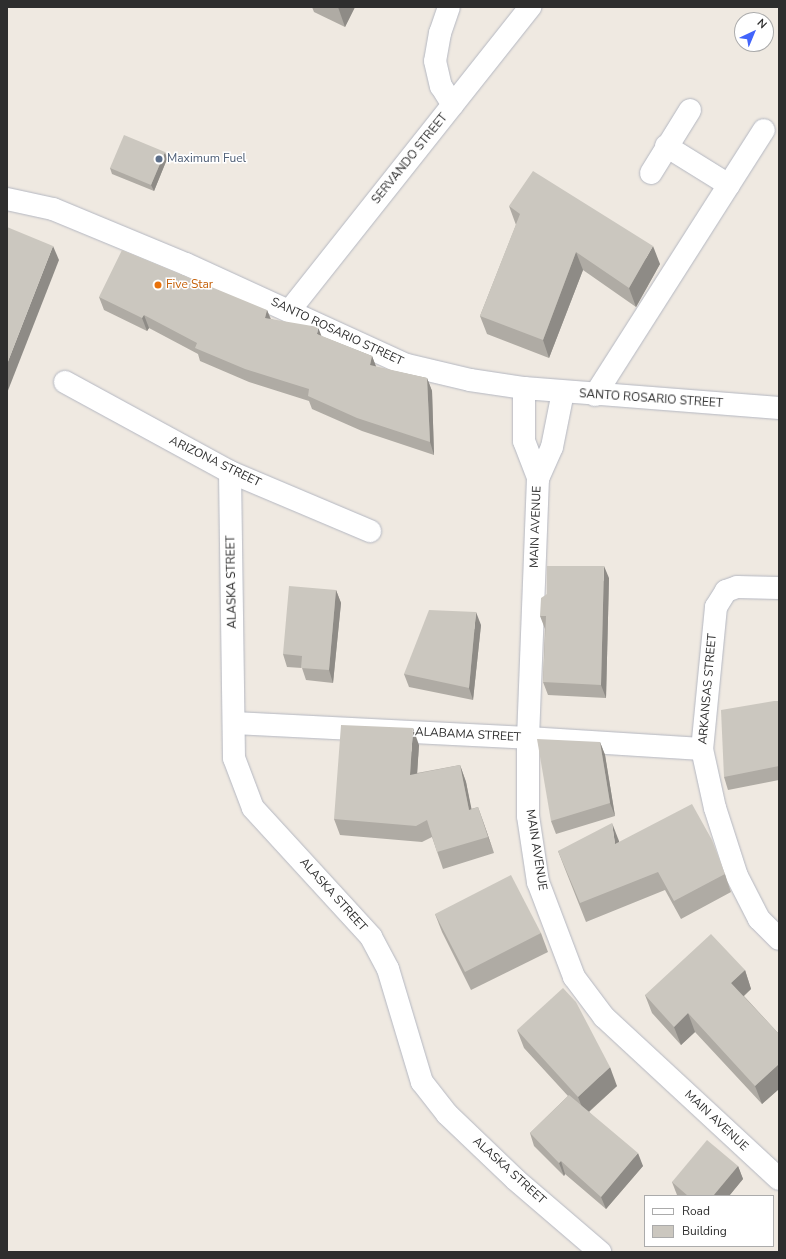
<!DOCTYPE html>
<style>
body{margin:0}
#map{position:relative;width:786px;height:1259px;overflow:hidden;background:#efe9e1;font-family:"Nunito Sans",sans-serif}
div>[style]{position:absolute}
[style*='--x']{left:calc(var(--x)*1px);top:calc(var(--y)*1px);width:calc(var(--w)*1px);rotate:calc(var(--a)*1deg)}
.roads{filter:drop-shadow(0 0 1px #b4b7c1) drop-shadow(0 0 1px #b4b7c1)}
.minor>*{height:22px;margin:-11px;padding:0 11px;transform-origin:11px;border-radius:11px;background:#fff}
.wall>*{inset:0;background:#afaba4}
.shaded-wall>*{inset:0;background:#8e8b86}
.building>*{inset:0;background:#cbc7bf}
.dots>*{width:11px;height:11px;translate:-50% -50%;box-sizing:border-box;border:2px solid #fff;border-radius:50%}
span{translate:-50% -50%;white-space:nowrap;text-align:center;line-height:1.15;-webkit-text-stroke:3px #fff;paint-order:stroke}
.service-label{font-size:12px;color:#4e5e75}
.left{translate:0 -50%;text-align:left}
.street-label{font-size:12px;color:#2e2e2e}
.food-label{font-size:12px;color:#c56008}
.frame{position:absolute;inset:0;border:8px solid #2e2e2e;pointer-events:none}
.legend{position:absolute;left:644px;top:1195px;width:130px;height:52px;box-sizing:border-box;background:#fff;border:1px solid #ababab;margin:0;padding:5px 7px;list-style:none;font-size:12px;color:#2e2e2e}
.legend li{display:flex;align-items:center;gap:8px;height:20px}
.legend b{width:20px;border:1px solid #ababab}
.north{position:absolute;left:734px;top:12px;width:40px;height:40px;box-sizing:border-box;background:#fff;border:1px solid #ababab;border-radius:50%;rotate:44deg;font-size:11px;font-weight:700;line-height:16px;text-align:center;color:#2e2e2e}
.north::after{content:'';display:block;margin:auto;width:14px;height:18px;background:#4264fb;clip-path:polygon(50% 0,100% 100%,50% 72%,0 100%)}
</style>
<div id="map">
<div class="roads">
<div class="minor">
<div style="--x:449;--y:7;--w:28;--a:109"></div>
<div style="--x:440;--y:33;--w:28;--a:100"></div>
<div style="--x:435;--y:61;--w:26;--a:77"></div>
<div style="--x:441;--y:86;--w:22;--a:58"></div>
<div style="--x:666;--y:146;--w:74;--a:31.8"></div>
<div style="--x:651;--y:173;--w:74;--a:-58.2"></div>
<div style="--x:7;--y:199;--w:47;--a:12.3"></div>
<div style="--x:53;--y:209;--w:144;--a:22.5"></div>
<div style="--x:186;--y:264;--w:243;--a:24.6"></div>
<div style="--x:407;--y:365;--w:65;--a:13.4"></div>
<div style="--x:470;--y:380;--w:55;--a:8.4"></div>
<div style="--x:524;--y:388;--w:256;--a:4.5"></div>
<div style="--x:290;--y:310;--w:387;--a:-51.6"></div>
<div style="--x:65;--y:382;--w:188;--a:28.6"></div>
<div style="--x:230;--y:472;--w:152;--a:22.9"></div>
<div style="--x:524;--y:388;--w:53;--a:90"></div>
<div style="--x:524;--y:441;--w:40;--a:69"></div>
<div style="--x:563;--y:392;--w:56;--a:101.3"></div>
<div style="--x:552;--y:447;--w:34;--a:114"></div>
<div style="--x:538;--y:478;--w:260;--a:92.2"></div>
<div style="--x:528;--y:738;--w:78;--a:90"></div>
<div style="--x:528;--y:816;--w:67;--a:81.4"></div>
<div style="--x:538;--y:882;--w:102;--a:69.2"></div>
<div style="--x:574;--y:977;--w:50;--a:53.1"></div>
<div style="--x:604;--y:1017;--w:238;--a:42.8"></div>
<div style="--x:595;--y:395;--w:314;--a:-57.5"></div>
<div style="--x:230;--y:472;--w:286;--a:89.2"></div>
<div style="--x:234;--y:758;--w:53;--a:69.2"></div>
<div style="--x:253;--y:808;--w:175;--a:47.5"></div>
<div style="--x:371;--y:937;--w:36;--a:62"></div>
<div style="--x:388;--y:969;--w:118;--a:73.3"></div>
<div style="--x:422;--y:1082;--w:41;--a:52"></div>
<div style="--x:447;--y:1114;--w:95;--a:43.7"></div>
<div style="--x:516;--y:1180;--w:111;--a:40.6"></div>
<div style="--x:779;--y:588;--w:42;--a:-178.6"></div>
<div style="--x:737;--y:587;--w:12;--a:160"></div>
<div style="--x:726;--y:591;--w:19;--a:122"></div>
<div style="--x:716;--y:607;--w:143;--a:95.6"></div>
<div style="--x:702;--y:749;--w:60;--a:77.6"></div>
<div style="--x:715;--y:808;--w:71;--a:72.1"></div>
<div style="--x:737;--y:876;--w:48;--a:62.9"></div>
<div style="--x:759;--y:919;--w:28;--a:45"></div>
<div style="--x:234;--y:723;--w:294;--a:2.9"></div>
<div style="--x:528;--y:738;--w:174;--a:3.6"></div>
</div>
</div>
<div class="wall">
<div style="clip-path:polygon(312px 7px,355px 7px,345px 27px,314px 12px)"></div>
<div style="clip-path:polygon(167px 159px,154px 191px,112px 174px,110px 168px)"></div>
<div style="clip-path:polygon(509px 206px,660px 264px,636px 307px,583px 270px,549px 358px,487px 334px,480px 316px,516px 225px)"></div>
<div style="clip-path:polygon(99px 297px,267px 310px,271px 319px,321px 336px,372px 356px,376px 367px,427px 378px,432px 391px,434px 455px,362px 431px,312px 409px,309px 401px,249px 382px,200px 361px,198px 354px,149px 328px,147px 331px,104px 310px)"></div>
<div style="clip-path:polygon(609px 578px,606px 698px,548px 695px,543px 682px,545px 629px,540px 616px)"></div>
<div style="clip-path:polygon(336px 590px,341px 603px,333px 683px,306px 680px,302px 668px,287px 667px,283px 654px)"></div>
<div style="clip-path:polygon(481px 625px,473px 700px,409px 687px,404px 674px)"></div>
<div style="clip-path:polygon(779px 701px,779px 780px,728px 790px,724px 777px)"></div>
<div style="clip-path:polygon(600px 742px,605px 755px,615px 816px,556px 834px,551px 821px)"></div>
<div style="clip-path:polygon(419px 745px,417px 773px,460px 765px,466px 782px,471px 809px,478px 807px,494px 853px,443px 869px,432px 837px,422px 842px,340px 835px,334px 819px)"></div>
<div style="clip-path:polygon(619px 842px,725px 874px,731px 892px,681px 919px,665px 890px,586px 922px,565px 869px,558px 851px)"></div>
<div style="clip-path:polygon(435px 914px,541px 933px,548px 952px,471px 990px,442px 932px)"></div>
<div style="clip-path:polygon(745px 970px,751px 989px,744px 996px,779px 1034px,779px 1089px,762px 1104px,695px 1032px,681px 1045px,652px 1013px,645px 995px)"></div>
<div style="clip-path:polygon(517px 1030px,617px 1086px,589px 1112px,643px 1166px,606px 1209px,565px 1174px,564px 1176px,534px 1146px,530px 1133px,568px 1096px,524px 1048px)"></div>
<div style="clip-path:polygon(738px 1166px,743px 1179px,729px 1196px,678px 1196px,677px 1195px,672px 1182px)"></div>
</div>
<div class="shaded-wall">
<div style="clip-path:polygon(338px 7px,355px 7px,345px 27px)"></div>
<div style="clip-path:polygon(165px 152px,167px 159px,154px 191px,151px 185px)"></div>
<div style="clip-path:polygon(53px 246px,59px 260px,7px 393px,7px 364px)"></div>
<div style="clip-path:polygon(653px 246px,660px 264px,636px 307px,629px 288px)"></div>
<div style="clip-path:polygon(576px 252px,583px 270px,549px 358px,543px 340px)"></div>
<div style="clip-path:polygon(267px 310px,272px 323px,265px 318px)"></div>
<div style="clip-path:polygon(144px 315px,149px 328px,147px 331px,142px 318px)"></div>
<div style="clip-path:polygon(318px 327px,323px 340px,317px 334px)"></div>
<div style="clip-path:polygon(372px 356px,377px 369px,370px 365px)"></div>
<div style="clip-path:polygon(427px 378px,432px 391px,434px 455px,430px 442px)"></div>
<div style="clip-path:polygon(604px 566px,609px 578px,606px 698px,601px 685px)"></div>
<div style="clip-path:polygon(336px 590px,341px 603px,333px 683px,329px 670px)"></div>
<div style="clip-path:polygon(476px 612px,481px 625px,473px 700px,469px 688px)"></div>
<div style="clip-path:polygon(413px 728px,419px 745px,416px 791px,410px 775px)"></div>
<div style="clip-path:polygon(600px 742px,605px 755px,615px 816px,610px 803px)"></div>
<div style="clip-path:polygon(460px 765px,466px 782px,475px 826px,469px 810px)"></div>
<div style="clip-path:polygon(478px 807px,484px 824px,494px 853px,488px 837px)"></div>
<div style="clip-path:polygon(612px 823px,619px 841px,622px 863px,615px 844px)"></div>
<div style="clip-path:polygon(745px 970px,751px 989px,738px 1001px,731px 983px)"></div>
<div style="clip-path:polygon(688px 1013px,695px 1032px,681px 1045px,674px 1027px)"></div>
<div style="clip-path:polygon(779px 1064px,779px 1089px,762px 1104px,755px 1086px)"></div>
<div style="clip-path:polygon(610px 1067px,617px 1086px,585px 1115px,578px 1097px)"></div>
<div style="clip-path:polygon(638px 1153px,643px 1166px,606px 1209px,601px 1197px)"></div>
<div style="clip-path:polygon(561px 1161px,565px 1174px,564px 1176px,559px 1163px)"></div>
<div style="clip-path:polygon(738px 1166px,743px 1179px,729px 1196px,713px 1196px)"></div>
</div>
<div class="building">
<div style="clip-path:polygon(124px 135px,165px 152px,151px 185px,110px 168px)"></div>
<div style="clip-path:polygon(533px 171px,653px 246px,629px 288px,576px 252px,543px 340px,480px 316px,520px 214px,509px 206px)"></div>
<div style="clip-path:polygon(7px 227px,53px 246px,7px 364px)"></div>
<div style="clip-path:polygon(122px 250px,267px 310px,265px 318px,318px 327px,317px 334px,372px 356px,370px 365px,427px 378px,430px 442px,357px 418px,308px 396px,309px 389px,245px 369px,195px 348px,197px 343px,144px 315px,142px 318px,99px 297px)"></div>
<div style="clip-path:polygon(547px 566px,604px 566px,601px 685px,543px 682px,546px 616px,540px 616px,541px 598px,547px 594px)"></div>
<div style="clip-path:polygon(289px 586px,336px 590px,329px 670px,301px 668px,302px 656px,283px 654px)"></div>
<div style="clip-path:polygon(429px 610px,476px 612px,469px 688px,404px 674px)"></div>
<div style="clip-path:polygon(774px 701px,779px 701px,779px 766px,724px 777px,721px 710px)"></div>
<div style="clip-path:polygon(341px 725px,413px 728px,410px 775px,460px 765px,469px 810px,478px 807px,488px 837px,437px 852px,427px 820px,416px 826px,334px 819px)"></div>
<div style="clip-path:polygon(537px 739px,600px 742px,610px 803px,551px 821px)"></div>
<div style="clip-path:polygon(692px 804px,712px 840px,725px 874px,674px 901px,658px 872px,580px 903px,558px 851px,612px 823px,615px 844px)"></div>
<div style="clip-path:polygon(511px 875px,541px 933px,465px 972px,435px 914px)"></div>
<div style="clip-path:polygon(711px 934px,745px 970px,731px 983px,779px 1034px,779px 1064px,755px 1086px,688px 1013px,674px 1027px,645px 995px)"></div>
<div style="clip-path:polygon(563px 988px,576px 1002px,610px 1067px,578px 1097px,517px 1030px)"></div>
<div style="clip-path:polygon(569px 1095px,638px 1153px,601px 1197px,561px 1161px,559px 1163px,530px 1133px)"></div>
<div style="clip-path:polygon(707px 1140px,738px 1166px,713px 1196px,688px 1196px,672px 1182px)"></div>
</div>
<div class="dots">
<div style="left:159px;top:159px;background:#5c6f8a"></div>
<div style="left:158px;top:285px;background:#e8710a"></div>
</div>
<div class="service-label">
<span class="left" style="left:167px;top:159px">Maximum Fuel</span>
</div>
<div class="street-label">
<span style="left:410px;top:159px;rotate:-51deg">SERVANDO STREET</span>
<span style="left:337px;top:332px;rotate:25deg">SANTO ROSARIO STREET</span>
<span style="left:651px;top:399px;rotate:4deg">SANTO ROSARIO STREET</span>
<span style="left:215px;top:462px;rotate:26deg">ARIZONA STREET</span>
<span style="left:536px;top:527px;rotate:-88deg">MAIN AVENUE</span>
<span style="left:232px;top:582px;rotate:-91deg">ALASKA STREET</span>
<span style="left:708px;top:689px;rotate:-85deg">ARKANSAS STREET</span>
<span style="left:468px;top:735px;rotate:3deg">ALABAMA STREET</span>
<span style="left:536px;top:850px;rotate:81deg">MAIN AVENUE</span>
<span style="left:333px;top:895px;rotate:48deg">ALASKA STREET</span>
<span style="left:716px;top:1121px;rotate:43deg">MAIN AVENUE</span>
<span style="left:509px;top:1171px;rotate:42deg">ALASKA STREET</span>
</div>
<div class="food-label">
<span class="left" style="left:166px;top:285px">Five Star</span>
</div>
<div class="frame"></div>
<ul class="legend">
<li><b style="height:5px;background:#fff"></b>Road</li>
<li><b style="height:11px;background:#cbc7bf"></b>Building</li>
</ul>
<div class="north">N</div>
</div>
